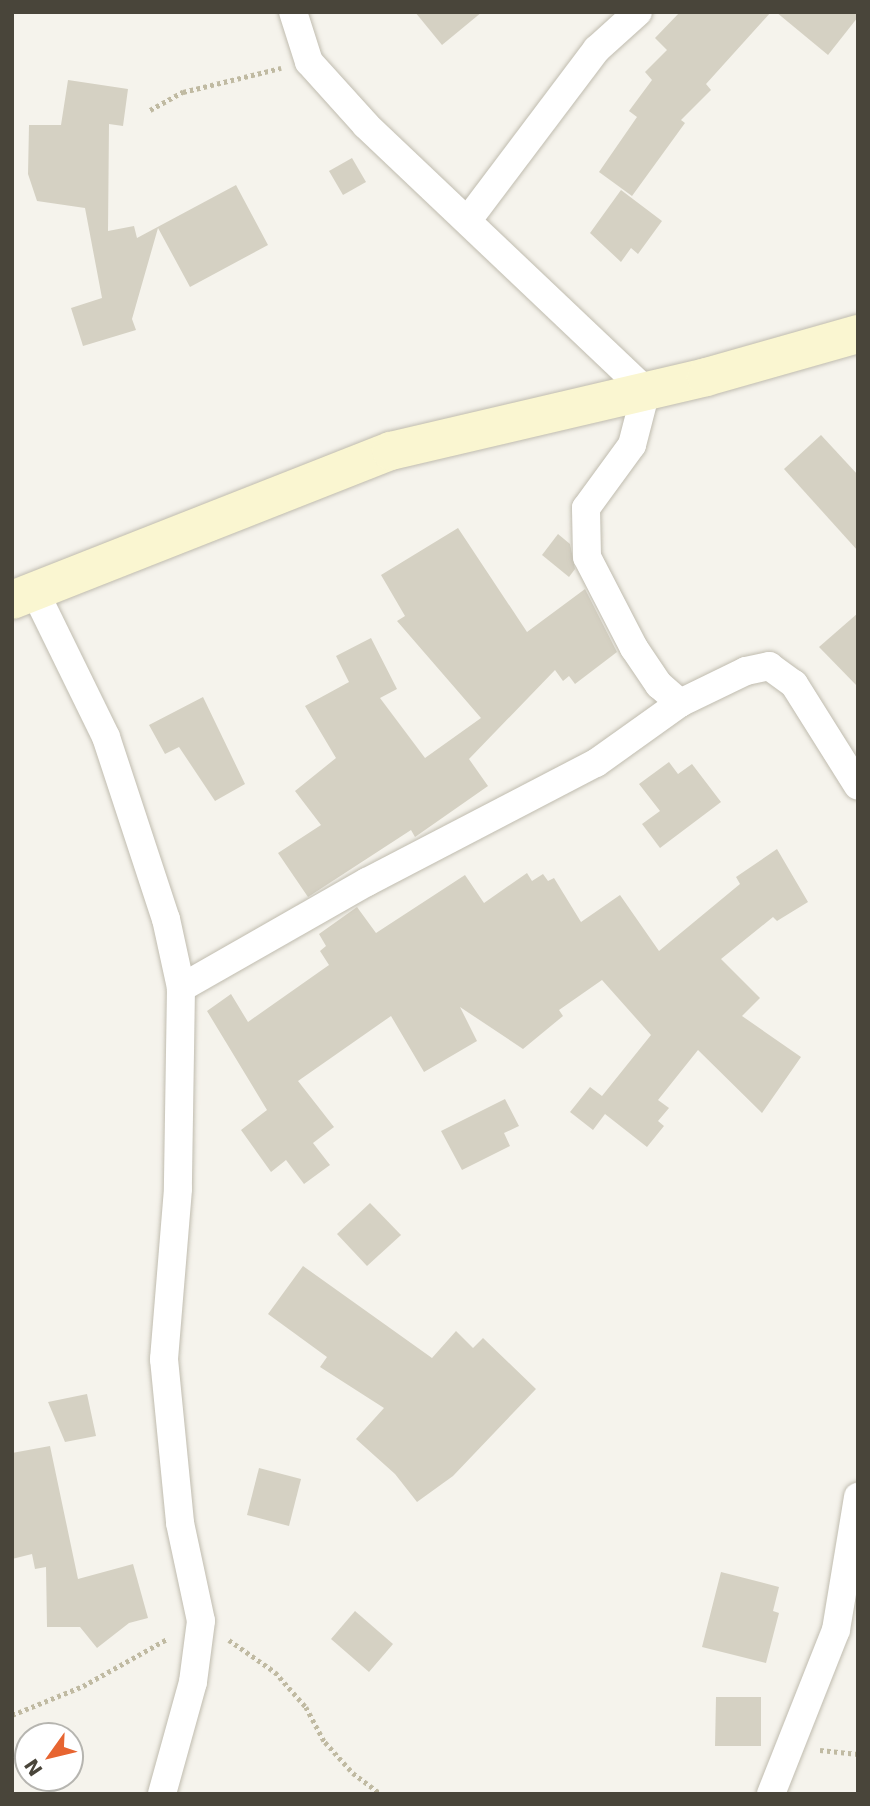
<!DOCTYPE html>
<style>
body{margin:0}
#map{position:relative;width:870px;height:1806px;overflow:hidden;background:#f5f3ec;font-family:"DejaVu Sans",sans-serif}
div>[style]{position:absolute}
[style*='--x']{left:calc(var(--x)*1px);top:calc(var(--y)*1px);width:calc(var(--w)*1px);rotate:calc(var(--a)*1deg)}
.building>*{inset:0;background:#d5d1c3}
.path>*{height:4.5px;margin-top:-2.25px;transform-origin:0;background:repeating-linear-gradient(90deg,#c0baa2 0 3.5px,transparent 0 7px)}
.roads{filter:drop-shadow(0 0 2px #c0bcaf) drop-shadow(0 0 2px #c0bcaf)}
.street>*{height:28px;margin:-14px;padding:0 14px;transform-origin:14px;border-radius:14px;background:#fff}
.secondary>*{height:38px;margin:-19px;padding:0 19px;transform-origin:19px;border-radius:19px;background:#faf6d1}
span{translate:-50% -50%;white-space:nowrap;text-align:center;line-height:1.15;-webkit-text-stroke:7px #fff;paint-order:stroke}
.frame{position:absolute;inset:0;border:14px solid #49453a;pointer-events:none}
.north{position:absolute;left:14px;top:1722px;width:70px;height:70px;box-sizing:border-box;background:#fff;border:2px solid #b6b5b0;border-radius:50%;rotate:236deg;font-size:19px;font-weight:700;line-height:28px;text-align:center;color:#49453a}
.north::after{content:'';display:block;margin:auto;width:24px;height:32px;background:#e76531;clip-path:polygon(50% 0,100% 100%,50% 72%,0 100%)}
</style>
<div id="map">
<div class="building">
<div style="clip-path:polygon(415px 12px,482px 12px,442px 45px)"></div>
<div style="clip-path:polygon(680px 12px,771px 12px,706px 84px,711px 90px,681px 120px,685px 123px,632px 196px,599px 172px,637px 117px,629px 111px,652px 80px,645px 72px,667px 50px,655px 38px)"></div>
<div style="clip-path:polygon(776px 12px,858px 12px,858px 17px,828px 55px)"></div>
<div style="clip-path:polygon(68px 80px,128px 89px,123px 126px,109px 124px,108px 231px,134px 226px,137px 238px,236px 185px,268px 245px,190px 287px,158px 228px,132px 319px,136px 330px,83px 346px,71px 308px,102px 298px,85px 208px,37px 201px,28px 174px,29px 125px,61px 125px)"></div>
<div style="clip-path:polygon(352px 158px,366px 182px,343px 195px,329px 171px)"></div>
<div style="clip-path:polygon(621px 190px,662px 221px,638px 254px,631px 248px,621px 262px,590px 233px)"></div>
<div style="clip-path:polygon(821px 435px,858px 475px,858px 551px,784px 469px)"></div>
<div style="clip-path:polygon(458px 528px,527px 632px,585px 589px,617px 652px,575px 684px,569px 676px,563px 681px,555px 670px,469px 759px,488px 786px,415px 837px,411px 830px,308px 897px,278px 853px,321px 825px,295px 791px,336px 758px,305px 706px,349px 682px,336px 656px,371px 638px,397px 689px,380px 698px,425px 758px,481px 718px,397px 621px,405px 616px,381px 575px)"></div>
<div style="clip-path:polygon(558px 534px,570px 544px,575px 569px,569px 577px,542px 555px)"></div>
<div style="clip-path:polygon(858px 613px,858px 687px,819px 647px)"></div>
<div style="clip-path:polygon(203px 697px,245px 784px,215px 801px,179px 747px,165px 754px,149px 725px)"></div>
<div style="clip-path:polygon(669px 762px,678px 774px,692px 764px,721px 802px,660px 848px,642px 824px,660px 811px,639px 784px)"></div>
<div style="clip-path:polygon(777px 849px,808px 902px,777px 921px,773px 917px,721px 959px,760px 998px,742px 1016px,801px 1057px,762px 1113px,698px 1050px,658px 1100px,669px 1108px,658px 1121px,664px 1126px,647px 1147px,605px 1114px,593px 1130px,570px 1112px,590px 1087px,602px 1096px,651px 1035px,602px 980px,559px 1010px,563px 1016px,523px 1049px,460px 1007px,477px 1041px,424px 1072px,391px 1016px,298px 1081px,334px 1127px,313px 1143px,330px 1165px,304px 1184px,286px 1160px,271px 1172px,241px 1130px,267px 1110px,207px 1011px,231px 994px,248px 1022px,329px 965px,320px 951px,326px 946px,319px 934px,357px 907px,376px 933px,465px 875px,484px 903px,527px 873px,532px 881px,543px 874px,548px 881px,554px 878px,581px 922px,620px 895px,659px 951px,740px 884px,736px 877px)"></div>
<div style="clip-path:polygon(505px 1099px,519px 1126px,504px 1133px,510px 1146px,462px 1170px,441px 1131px)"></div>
<div style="clip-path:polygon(370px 1203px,401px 1235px,367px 1266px,337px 1234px)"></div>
<div style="clip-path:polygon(303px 1266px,432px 1358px,456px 1331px,473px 1348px,483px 1338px,536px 1389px,453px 1476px,417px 1502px,395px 1474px,356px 1439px,384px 1408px,320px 1367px,327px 1357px,268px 1314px)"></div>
<div style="clip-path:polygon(87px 1394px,96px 1436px,65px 1442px,48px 1402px)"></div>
<div style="clip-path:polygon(50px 1446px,78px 1579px,133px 1564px,148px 1618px,129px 1623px,97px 1648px,80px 1627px,47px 1627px,46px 1567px,35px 1569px,32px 1554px,12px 1559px,12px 1453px)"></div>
<div style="clip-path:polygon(259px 1468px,301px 1479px,289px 1526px,247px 1515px)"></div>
<div style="clip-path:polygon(721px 1572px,779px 1587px,773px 1611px,779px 1613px,766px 1663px,702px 1647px)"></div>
<div style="clip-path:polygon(355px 1611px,393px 1644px,369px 1672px,331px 1639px)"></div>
<div style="clip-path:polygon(716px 1697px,761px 1697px,761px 1746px,715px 1746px)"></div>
</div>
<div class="path">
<div style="--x:150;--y:110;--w:38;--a:-29"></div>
<div style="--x:183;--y:92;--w:101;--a:-13.8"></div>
<div style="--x:229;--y:1640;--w:56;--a:34.8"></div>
<div style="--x:275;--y:1672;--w:47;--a:48.5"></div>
<div style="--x:306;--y:1707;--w:40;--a:62"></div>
<div style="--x:325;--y:1742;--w:42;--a:47.9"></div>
<div style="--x:353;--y:1773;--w:35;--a:37"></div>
<div style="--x:12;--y:1715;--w:77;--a:-22.2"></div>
<div style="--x:83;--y:1686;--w:96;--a:-29.2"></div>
<div style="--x:820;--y:1750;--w:38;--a:6"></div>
</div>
<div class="roads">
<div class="street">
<div style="--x:468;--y:220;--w:214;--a:-53"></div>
<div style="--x:597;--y:49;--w:55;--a:-42.1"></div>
<div style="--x:35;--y:592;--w:161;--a:63.9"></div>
<div style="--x:106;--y:737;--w:192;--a:71.8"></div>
<div style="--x:166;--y:919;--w:71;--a:77.7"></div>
<div style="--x:181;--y:988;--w:201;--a:90.9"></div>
<div style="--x:178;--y:1189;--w:171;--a:94.7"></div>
<div style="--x:164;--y:1359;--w:165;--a:84.4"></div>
<div style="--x:180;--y:1523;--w:100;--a:77.9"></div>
<div style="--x:201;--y:1621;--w:62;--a:97.5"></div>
<div style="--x:193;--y:1682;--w:116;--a:105.5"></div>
<div style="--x:680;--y:703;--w:73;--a:-25.9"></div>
<div style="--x:746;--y:671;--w:24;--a:-12"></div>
<div style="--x:769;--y:666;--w:31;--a:36"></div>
<div style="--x:794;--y:684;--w:120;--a:57.9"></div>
<div style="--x:181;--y:988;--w:214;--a:-29.7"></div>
<div style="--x:367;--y:882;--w:258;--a:-27.5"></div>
<div style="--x:596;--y:763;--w:103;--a:-35.5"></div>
<div style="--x:680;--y:703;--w:28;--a:-139"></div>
<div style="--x:659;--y:685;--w:45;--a:-124"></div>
<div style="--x:634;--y:648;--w:102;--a:-117.3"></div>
<div style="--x:587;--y:557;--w:49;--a:-91.2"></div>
<div style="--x:586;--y:508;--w:78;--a:-53.9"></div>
<div style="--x:632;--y:445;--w:56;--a:-75.5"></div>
<div style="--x:646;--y:391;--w:386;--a:-136.5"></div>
<div style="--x:366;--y:125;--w:85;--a:-132.1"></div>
<div style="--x:309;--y:62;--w:52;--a:-107.7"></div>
<div style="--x:771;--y:1794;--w:176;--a:-68.4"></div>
<div style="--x:836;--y:1630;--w:135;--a:-80.6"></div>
</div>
<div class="secondary">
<div style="--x:12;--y:600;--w:407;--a:-21.5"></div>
<div style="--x:391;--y:451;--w:324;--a:-13.2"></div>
<div style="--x:706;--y:377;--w:158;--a:-15.8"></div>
</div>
</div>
<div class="frame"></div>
<div class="north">N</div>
</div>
